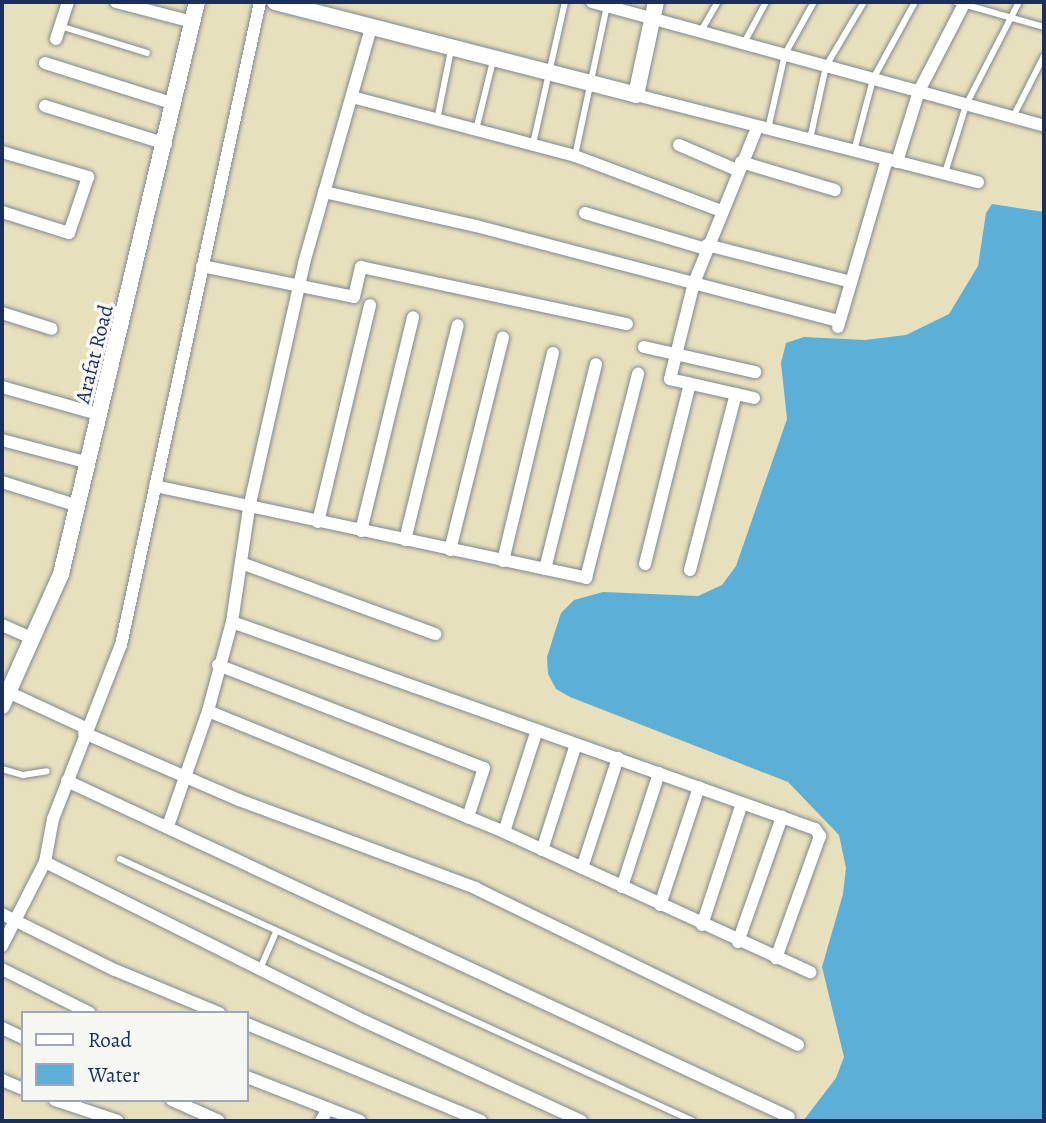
<!DOCTYPE html>
<style>
body{margin:0}
#map{position:relative;width:1046px;height:1123px;overflow:hidden;background:#e7e0bd;font-family:Alegreya,serif}
div>[style]{position:absolute}
[style*='--x']{left:calc(var(--x)*1px);top:calc(var(--y)*1px);width:calc(var(--w)*1px);rotate:calc(var(--a)*1deg)}
.water>*{inset:0;background:#5cafd7}
.roads{filter:drop-shadow(0 0 2px #81888e) drop-shadow(0 0 2px #81888e)}
.service>*{height:6px;margin:-3px;padding:0 3px;transform-origin:3px;border-radius:3px;background:#fff}
.minor>*{height:12px;margin:-6px;padding:0 6px;transform-origin:6px;border-radius:6px;background:#fff}
.tertiary>*{height:16px;margin:-8px;padding:0 8px;transform-origin:8px;border-radius:8px;background:#fff}
span{translate:-50% -50%;white-space:nowrap;text-align:center;line-height:1.15;-webkit-text-stroke:7px #f6f6f2;paint-order:stroke}
.street-label{font-size:21px;color:#1b2f5e}
.frame{position:absolute;inset:0;border:4px solid #1b2f5e;pointer-events:none}
.legend{position:absolute;left:21px;top:1011px;width:228px;height:91px;box-sizing:border-box;background:#f6f6f2;border:2px solid #9ea6b7;margin:0;padding:9px 12px;list-style:none;font-size:21px;color:#1b2f5e}
.legend li{display:flex;align-items:center;gap:14px;height:35px}
.legend b{width:35px;border:2px solid #9ea6b7}
</style>
<div id="map">
<div class="water">
<div style="clip-path:polygon(992px 204px,1044px 212px,1044px 1121px,803px 1121px,836px 1078px,844px 1057px,822px 967px,843px 894px,846px 868px,839px 835px,788px 782px,570px 697px,556px 689px,548px 674px,547px 657px,561px 613px,574px 600px,603px 592px,698px 596px,722px 585px,736px 566px,787px 419px,781px 363px,786px 343px,804px 337px,865px 340px,906px 335px,949px 314px,978px 266px,986px 213px)"></div>
</div>
<div class="roads">
<div class="service">
<div style="--x:956;--y:2;--w:91;--a:15.9"></div>
<div style="--x:60;--y:26;--w:91;--a:17.2"></div>
<div style="--x:701;--y:31;--w:34;--a:-60"></div>
<div style="--x:744;--y:43;--w:47;--a:-61.8"></div>
<div style="--x:1013;--y:117;--w:68;--a:-63.1"></div>
<div style="--x:437;--y:120;--w:71;--a:-78.7"></div>
<div style="--x:768;--y:129;--w:77;--a:-77.2"></div>
<div style="--x:785;--y:54;--w:60;--a:-60.9"></div>
<div style="--x:476;--y:130;--w:71;--a:-76.2"></div>
<div style="--x:810;--y:139;--w:75;--a:-77.6"></div>
<div style="--x:826;--y:66;--w:74;--a:-59.3"></div>
<div style="--x:533;--y:144;--w:146;--a:-77.3"></div>
<div style="--x:854;--y:151;--w:74;--a:-75.2"></div>
<div style="--x:873;--y:79;--w:88;--a:-61.4"></div>
<div style="--x:575;--y:156;--w:153;--a:-78"></div>
<div style="--x:945;--y:173;--w:71;--a:-72.8"></div>
<div style="--x:966;--y:105;--w:116;--a:-62.8"></div>
<div style="--x:2;--y:769;--w:22;--a:16"></div>
<div style="--x:23;--y:775;--w:24;--a:-9"></div>
<div style="--x:120;--y:859;--w:630;--a:24.57"></div>
<div style="--x:260;--y:969;--w:40;--a:-66.6"></div>
</div>
<div class="minor">
<div style="--x:116;--y:2;--w:79;--a:14.7"></div>
<div style="--x:592;--y:2;--w:469;--a:15.3"></div>
<div style="--x:56;--y:39;--w:39;--a:-72"></div>
<div style="--x:45;--y:63;--w:135;--a:17.6"></div>
<div style="--x:636;--y:95;--w:353;--a:14.3"></div>
<div style="--x:352;--y:97;--w:231;--a:14.8"></div>
<div style="--x:575;--y:156;--w:156;--a:20.6"></div>
<div style="--x:45;--y:106;--w:127;--a:17.4"></div>
<div style="--x:679;--y:145;--w:63;--a:23.3"></div>
<div style="--x:2;--y:152;--w:90;--a:16.2"></div>
<div style="--x:88;--y:177;--w:59;--a:108.7"></div>
<div style="--x:69;--y:233;--w:70;--a:-162.6"></div>
<div style="--x:741;--y:162;--w:98;--a:16.6"></div>
<div style="--x:897;--y:162;--w:74;--a:-72.8"></div>
<div style="--x:919;--y:91;--w:100;--a:-62.7"></div>
<div style="--x:324;--y:192;--w:156;--a:12.6"></div>
<div style="--x:476;--y:226;--w:375;--a:14.7"></div>
<div style="--x:585;--y:213;--w:126;--a:16.6"></div>
<div style="--x:707;--y:245;--w:149;--a:14.4"></div>
<div style="--x:202;--y:266;--w:155;--a:11.5"></div>
<div style="--x:354;--y:297;--w:31;--a:-77"></div>
<div style="--x:361;--y:267;--w:272;--a:12.1"></div>
<div style="--x:2;--y:313;--w:52;--a:17.7"></div>
<div style="--x:838;--y:327;--w:175;--a:-73.7"></div>
<div style="--x:644;--y:347;--w:114;--a:12.7"></div>
<div style="--x:2;--y:387;--w:103;--a:15.8"></div>
<div style="--x:754;--y:398;--w:86;--a:-167.3"></div>
<div style="--x:670;--y:379;--w:99;--a:-76"></div>
<div style="--x:694;--y:283;--w:167;--a:-67.9"></div>
<div style="--x:2;--y:440;--w:90;--a:14.8"></div>
<div style="--x:2;--y:482;--w:80;--a:17.5"></div>
<div style="--x:155;--y:486;--w:441;--a:12"></div>
<div style="--x:586;--y:578;--w:211;--a:-75.7"></div>
<div style="--x:318;--y:522;--w:223;--a:-76.5"></div>
<div style="--x:361;--y:531;--w:220;--a:-76.3"></div>
<div style="--x:405;--y:540;--w:221;--a:-76.2"></div>
<div style="--x:450;--y:550;--w:219;--a:-76"></div>
<div style="--x:503;--y:561;--w:214;--a:-76.5"></div>
<div style="--x:241;--y:563;--w:207;--a:20.1"></div>
<div style="--x:645;--y:564;--w:186;--a:-76"></div>
<div style="--x:545;--y:569;--w:211;--a:-76"></div>
<div style="--x:690;--y:570;--w:182;--a:-75.4"></div>
<div style="--x:232;--y:622;--w:619;--a:19.55"></div>
<div style="--x:815;--y:829;--w:9;--a:54"></div>
<div style="--x:820;--y:836;--w:130;--a:109.8"></div>
<div style="--x:2;--y:625;--w:34;--a:24"></div>
<div style="--x:218;--y:665;--w:285;--a:21.2"></div>
<div style="--x:484;--y:768;--w:52;--a:108.1"></div>
<div style="--x:8;--y:692;--w:86;--a:24.8"></div>
<div style="--x:208;--y:711;--w:320;--a:22.2"></div>
<div style="--x:504;--y:832;--w:337;--a:24.6"></div>
<div style="--x:84;--y:733;--w:169;--a:23.4"></div>
<div style="--x:239;--y:800;--w:252;--a:20.4"></div>
<div style="--x:475;--y:888;--w:359;--a:25.9"></div>
<div style="--x:67;--y:781;--w:796;--a:24.96"></div>
<div style="--x:168;--y:826;--w:122;--a:-70.8"></div>
<div style="--x:208;--y:711;--w:92;--a:-74.9"></div>
<div style="--x:232;--y:622;--w:115;--a:-81.5"></div>
<div style="--x:249;--y:508;--w:251;--a:-77.3"></div>
<div style="--x:304;--y:263;--w:244;--a:-74.1"></div>
<div style="--x:504;--y:832;--w:107;--a:-72.1"></div>
<div style="--x:542;--y:850;--w:111;--a:-72.2"></div>
<div style="--x:45;--y:862;--w:356;--a:26.5"></div>
<div style="--x:364;--y:1021;--w:239;--a:24.7"></div>
<div style="--x:582;--y:868;--w:116;--a:-71.9"></div>
<div style="--x:622;--y:887;--w:120;--a:-72"></div>
<div style="--x:660;--y:905;--w:124;--a:-71.7"></div>
<div style="--x:2;--y:914;--w:126;--a:26.4"></div>
<div style="--x:115;--y:970;--w:113;--a:22.5"></div>
<div style="--x:702;--y:925;--w:128;--a:-71.8"></div>
<div style="--x:738;--y:942;--w:133;--a:-70.6"></div>
<div style="--x:2;--y:946;--w:94;--a:-62.9"></div>
<div style="--x:45;--y:862;--w:44;--a:-79.5"></div>
<div style="--x:53;--y:819;--w:187;--a:-68.7"></div>
<div style="--x:121;--y:645;--w:658;--a:-77.8"></div>
<div style="--x:2;--y:969;--w:98;--a:26.6"></div>
<div style="--x:247;--y:1024;--w:253;--a:22.5"></div>
<div style="--x:2;--y:1028;--w:23;--a:25"></div>
<div style="--x:247;--y:1077;--w:121;--a:21.3"></div>
<div style="--x:2;--y:1080;--w:23;--a:23"></div>
<div style="--x:55;--y:1100;--w:66;--a:18.4"></div>
<div style="--x:172;--y:1100;--w:51;--a:24.1"></div>
<div style="--x:321;--y:1121;--w:14;--a:-60"></div>
</div>
<div class="tertiary">
<div style="--x:275;--y:2;--w:373;--a:14.4"></div>
<div style="--x:636;--y:95;--w:95;--a:-77.9"></div>
<div style="--x:2;--y:706;--w:145;--a:-65.9"></div>
<div style="--x:61;--y:574;--w:588;--a:-76.63"></div>
</div>
</div>
<div class="street-label">
<span style="left:94px;top:354px;rotate:-76deg">Arafat Road</span>
</div>
<div class="frame"></div>
<ul class="legend">
<li><b style="height:9px;background:#fff"></b>Road</li>
<li><b style="height:19px;background:#5cafd7"></b>Water</li>
</ul>
</div>
